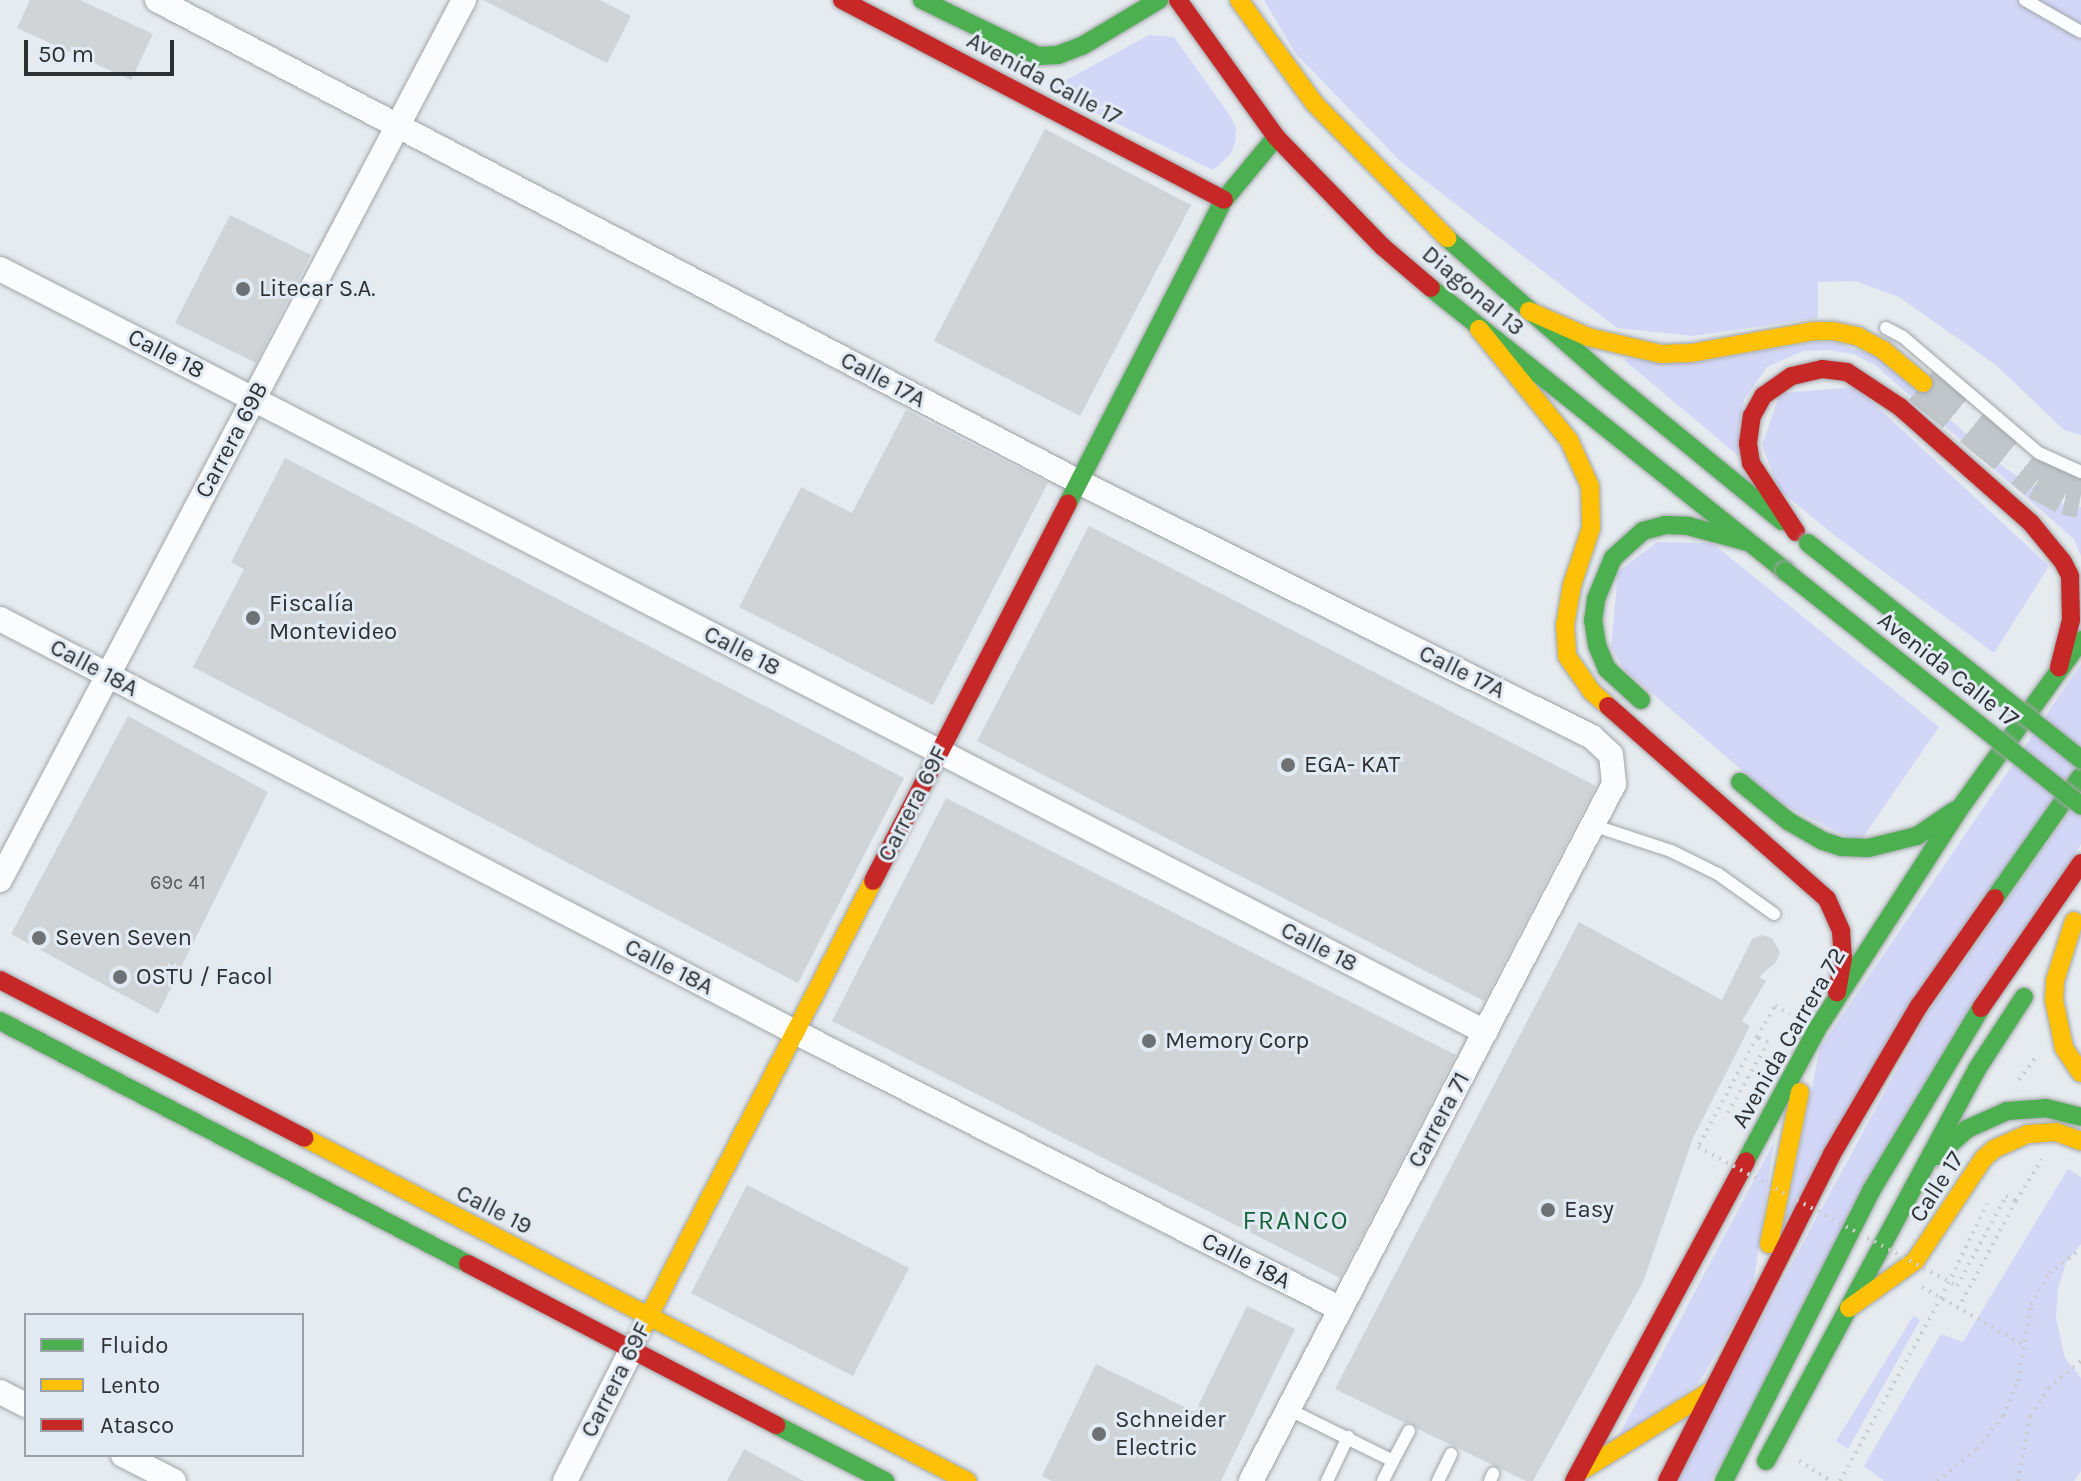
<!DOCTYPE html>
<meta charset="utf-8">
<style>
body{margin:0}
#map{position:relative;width:2081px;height:1481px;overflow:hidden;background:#e6ebef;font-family:Karla,sans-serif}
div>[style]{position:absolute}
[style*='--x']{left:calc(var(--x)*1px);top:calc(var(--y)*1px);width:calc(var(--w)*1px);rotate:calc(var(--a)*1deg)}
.green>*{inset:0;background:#d3d7f7}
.building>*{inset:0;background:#d0d4d7}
.highway-tunnel>*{height:44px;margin-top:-22px;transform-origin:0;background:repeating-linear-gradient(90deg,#c1c6ca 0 44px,transparent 0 66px)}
.path>*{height:4px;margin-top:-2px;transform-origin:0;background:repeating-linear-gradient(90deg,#cacccc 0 2px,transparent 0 8px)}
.roads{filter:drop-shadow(0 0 2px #a1a5a8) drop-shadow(0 0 2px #a1a5a8)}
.lane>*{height:12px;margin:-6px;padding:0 6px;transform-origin:6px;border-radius:6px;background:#fbfcfd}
.street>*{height:24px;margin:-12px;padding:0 12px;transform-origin:12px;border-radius:12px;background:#fbfcfd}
.fast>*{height:18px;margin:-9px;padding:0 9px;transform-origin:9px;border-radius:9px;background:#4caf50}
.slow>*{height:18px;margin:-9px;padding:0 9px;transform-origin:9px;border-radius:9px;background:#ffc107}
.jam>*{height:18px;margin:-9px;padding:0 9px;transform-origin:9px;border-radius:9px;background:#c62828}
.path-bridge>*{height:4px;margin-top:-2px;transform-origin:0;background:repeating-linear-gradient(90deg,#cacccc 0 2px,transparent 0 8px)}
.bridges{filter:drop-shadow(0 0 2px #a1a5a8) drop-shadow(0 0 2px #a1a5a8)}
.fast-bridge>*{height:18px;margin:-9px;padding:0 9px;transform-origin:9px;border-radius:9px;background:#4caf50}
.dots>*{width:22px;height:22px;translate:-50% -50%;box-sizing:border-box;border:4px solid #e2ebf3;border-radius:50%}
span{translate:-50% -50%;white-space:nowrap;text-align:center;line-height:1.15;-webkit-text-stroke:6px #e2ebf3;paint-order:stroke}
.number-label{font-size:20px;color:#565a5d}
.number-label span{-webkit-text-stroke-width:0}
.street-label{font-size:24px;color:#2e3134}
.poi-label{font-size:24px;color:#2e3134}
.left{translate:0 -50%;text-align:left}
.neighbourhood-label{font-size:26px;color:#166238;letter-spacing:2px}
.legend{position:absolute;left:24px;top:1313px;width:280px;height:144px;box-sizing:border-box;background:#e2ebf3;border:2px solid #9aa1a7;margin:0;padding:10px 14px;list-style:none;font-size:24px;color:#2e3134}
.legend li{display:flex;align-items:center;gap:16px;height:40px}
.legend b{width:40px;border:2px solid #9aa1a7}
.scale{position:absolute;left:24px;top:40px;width:150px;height:36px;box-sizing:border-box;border:4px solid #2e3134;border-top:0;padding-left:10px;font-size:24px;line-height:28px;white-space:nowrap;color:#2e3134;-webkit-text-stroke:6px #e2ebf3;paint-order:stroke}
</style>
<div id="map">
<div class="green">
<div style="clip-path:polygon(1264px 0,2081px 0,2081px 435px,2064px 430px,1997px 366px,1899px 297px,1855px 281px,1818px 282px,1818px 318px,1693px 336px,1617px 328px,1401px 162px,1296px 54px)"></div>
<div style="clip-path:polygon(1149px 35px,1174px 37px,1231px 117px,1236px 128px,1235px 143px,1231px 154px,1213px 170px,1048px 90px)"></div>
<div style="clip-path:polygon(1816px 342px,1837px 343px,1880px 358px,2006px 469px,2066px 506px,2081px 507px,2081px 556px,2074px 539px,1875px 365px,1853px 354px,1828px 350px,1803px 351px,1767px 367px,1744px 400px,1739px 427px,1742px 459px,1623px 359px,1699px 362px)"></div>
<div style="clip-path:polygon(1856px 387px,2049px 566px,1994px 653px,1838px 538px,1779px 490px,1762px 445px,1780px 393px)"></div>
<div style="clip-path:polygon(1657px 542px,1712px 543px,1939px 727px,1859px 843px,1779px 802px,1626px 671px,1611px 648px,1618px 572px)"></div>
<div style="clip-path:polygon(2081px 664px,2081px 760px,1783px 1227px,1820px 1048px)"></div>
<div style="clip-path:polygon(2081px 795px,2081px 844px,1711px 1481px,1674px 1481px,1927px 1014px)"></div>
<div style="clip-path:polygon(1774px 1142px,1752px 1294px,1698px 1384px,1616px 1441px)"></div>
<div style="clip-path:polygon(2068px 1169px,2081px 1177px,2081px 1244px,2066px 1263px,2058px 1288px,2056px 1317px,2065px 1358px,2081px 1378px,2081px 1471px,2074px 1481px,1884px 1481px,1864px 1466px,1941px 1334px,1963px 1342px)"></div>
<div style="clip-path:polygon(1914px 1315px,1920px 1320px,1848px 1449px,1836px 1441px)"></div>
</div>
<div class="building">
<div style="clip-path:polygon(30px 0,80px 0,153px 34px,131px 80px,17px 28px)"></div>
<div style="clip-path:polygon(483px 0,600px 0,631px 16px,607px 63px)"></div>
<div style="clip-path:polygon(1045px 129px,1191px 205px,1080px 416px,934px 341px)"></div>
<div style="clip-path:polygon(230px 215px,311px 255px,256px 363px,175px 323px)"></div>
<div style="clip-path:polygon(906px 410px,1048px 483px,933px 705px,739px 607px,801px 487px,852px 513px)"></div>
<div style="clip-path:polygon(285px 458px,904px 778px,798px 983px,193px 667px,244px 569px,231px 562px)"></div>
<div style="clip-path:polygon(1089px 526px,1596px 786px,1484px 1001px,977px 741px)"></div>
<div style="clip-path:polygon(128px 716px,268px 792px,158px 1014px,11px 934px)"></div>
<div style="clip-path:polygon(946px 798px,1456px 1055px,1340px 1278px,832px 1021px)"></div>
<div style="clip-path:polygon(1579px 922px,1722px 1000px,1752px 939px,1762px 935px,1772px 938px,1780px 952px,1776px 962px,1759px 977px,1766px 981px,1742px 1021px,1750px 1026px,1693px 1138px,1643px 1282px,1533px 1481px,1526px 1481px,1418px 1429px,1412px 1423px,1405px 1423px,1335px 1389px)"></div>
<div style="clip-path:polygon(747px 1185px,909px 1268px,853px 1376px,691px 1293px)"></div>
<div style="clip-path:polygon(1247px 1306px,1295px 1329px,1221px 1481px,1052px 1481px,1042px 1476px,1096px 1364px,1195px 1412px)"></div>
<div style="clip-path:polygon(744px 1449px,804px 1481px,727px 1481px)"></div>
</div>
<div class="highway-tunnel">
<div style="--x:1923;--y:383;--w:150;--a:39.3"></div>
<div style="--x:2039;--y:478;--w:31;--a:29"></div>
<div style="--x:2066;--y:493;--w:15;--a:11"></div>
</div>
<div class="path">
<div style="--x:1757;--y:1037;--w:36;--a:-60"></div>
<div style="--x:1775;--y:1006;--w:17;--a:28"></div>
<div style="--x:2019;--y:1080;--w:27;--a:-54"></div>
<div style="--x:2016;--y:1201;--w:49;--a:-58.2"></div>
<div style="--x:1922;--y:1287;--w:115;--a:29.7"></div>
<div style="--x:1799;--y:1461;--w:38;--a:32"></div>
<div style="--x:1840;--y:1481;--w:209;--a:-61.1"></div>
<div style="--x:1941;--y:1298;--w:105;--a:-63.9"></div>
<div style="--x:1937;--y:1481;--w:51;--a:-38.7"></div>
<div style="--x:1977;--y:1449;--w:42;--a:-51.8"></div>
<div style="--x:2003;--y:1416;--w:38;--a:-67"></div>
<div style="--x:2018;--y:1381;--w:77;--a:-80.3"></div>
<div style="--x:2031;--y:1305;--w:37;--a:-61"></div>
<div style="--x:2049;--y:1273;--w:40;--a:-37"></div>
<div style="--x:2018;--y:1481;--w:66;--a:-79.5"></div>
<div style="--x:2030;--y:1416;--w:33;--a:-57"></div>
<div style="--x:2048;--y:1388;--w:43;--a:-39.3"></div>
</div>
<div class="roads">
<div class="lane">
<div style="--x:2025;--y:0;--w:64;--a:29.7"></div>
<div style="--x:1886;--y:328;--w:19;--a:28"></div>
<div style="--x:1903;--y:337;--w:179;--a:40.5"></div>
<div style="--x:2039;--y:453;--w:46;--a:24.3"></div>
<div style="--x:1592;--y:825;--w:83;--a:18.2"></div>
<div style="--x:1671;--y:851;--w:52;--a:26.1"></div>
<div style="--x:1718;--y:874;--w:69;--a:35.5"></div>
<div style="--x:1288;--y:1409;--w:117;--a:26.3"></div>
<div style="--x:1393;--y:1461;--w:22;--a:117"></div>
<div style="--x:1393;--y:1461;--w:34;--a:-62"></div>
<div style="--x:1327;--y:1481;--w:49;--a:-64.5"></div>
<div style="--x:1438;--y:1481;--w:30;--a:-64"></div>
<div style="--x:1490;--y:1481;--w:8;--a:-67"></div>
</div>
<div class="street">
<div style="--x:157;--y:0;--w:1040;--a:27.6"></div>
<div style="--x:1079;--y:482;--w:573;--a:26.43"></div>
<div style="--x:1592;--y:737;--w:26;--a:43"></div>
<div style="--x:1611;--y:755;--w:29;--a:84"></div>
<div style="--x:1614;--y:784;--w:786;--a:117.51"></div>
<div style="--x:0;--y:269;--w:1670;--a:27.19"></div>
<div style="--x:0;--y:619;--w:896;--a:27.45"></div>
<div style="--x:795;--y:1032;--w:612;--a:26.9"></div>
<div style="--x:0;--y:880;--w:995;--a:-62.2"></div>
<div style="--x:0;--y:1392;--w:29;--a:27"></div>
<div style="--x:123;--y:1455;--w:57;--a:27"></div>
<div style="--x:565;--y:1481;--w:148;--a:-63.1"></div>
</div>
<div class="fast">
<div style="--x:922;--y:0;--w:129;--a:25.8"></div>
<div style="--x:1038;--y:56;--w:20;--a:-3"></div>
<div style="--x:1058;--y:55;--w:26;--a:-21"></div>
<div style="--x:1082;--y:46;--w:90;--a:-30.9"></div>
<div style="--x:1447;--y:238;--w:214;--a:41.2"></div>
<div style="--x:1608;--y:379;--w:225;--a:39.2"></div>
<div style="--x:1431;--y:288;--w:453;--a:38.6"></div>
<div style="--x:1068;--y:503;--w:341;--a:-62.8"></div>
<div style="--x:1224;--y:200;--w:82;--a:-50.5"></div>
<div style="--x:1641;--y:700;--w:46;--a:-137.6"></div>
<div style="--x:1607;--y:669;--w:26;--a:-113"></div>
<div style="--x:1597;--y:645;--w:24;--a:-99"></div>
<div style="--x:1593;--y:621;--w:22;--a:-82"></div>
<div style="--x:1596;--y:599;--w:44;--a:-67.5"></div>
<div style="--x:1613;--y:558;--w:40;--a:-42"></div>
<div style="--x:1643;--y:531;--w:23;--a:-15"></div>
<div style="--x:1665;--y:525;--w:23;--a:2"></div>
<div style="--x:1688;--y:526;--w:62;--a:14.9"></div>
<div style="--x:1740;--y:782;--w:62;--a:39.1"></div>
<div style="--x:1788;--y:821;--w:40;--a:29.7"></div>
<div style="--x:1823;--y:841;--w:20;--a:18"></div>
<div style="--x:1842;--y:847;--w:26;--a:2"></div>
<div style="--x:1868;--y:848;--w:50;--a:-13.8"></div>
<div style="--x:1917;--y:836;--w:45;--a:-34"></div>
<div style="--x:1995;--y:898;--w:149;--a:-54.8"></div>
<div style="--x:0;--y:1021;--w:527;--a:27.44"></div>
<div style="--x:1937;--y:1156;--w:40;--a:-42"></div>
<div style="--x:1967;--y:1129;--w:44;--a:-24.2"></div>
<div style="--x:2007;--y:1111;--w:39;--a:-4"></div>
<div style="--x:2046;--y:1108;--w:36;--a:14"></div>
<div style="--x:1746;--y:1161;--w:150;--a:-61.7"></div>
<div style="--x:1817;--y:1029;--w:263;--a:-57.1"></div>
<div style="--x:1960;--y:808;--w:207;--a:-54.2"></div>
<div style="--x:776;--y:1425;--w:123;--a:27.2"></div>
<div style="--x:1766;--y:1461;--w:445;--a:-61.7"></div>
<div style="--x:1977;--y:1069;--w:86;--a:-56.9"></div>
<div style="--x:1724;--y:1481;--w:325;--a:-63.1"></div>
<div style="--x:1871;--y:1191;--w:214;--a:-59"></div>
</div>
<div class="slow">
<div style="--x:1239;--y:0;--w:127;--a:53.9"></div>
<div style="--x:1314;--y:103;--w:190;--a:45.4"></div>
<div style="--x:1529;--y:311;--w:64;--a:23.8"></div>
<div style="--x:1588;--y:337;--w:75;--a:13.1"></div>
<div style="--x:1661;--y:354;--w:30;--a:-2"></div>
<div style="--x:1691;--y:353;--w:124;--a:-10.2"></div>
<div style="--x:1813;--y:331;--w:20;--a:0"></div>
<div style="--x:1833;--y:331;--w:25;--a:12"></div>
<div style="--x:1857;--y:336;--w:30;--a:28"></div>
<div style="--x:1883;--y:350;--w:52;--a:39.5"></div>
<div style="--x:1479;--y:329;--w:143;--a:51"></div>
<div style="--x:1569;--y:440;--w:51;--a:65.5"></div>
<div style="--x:1590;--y:486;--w:42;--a:88.6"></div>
<div style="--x:1591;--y:528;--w:60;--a:108.4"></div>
<div style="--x:1572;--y:585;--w:41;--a:99.9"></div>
<div style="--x:1565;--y:625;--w:31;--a:86"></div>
<div style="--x:1567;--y:656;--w:44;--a:55.2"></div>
<div style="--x:1592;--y:692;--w:21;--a:41"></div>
<div style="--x:2074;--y:921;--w:63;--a:107.6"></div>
<div style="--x:2055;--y:981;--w:19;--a:93"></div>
<div style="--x:2054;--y:1000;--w:49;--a:78.2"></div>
<div style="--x:2064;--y:1048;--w:30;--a:56"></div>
<div style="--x:305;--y:1138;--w:746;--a:27.39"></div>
<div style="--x:1769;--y:1244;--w:155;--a:-78.5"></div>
<div style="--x:1849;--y:1308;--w:81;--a:-35.5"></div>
<div style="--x:1915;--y:1261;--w:123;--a:-56.3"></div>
<div style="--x:1983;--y:1159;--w:15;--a:-42"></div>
<div style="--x:1994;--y:1149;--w:37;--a:-24"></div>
<div style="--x:2028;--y:1134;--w:28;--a:-4"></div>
<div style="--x:2056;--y:1132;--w:27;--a:20"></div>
<div style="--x:632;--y:1349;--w:526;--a:-62.75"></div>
<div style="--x:1581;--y:1471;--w:154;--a:-31.7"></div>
</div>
<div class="jam">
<div style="--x:842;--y:0;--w:431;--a:27.6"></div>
<div style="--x:1178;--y:0;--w:168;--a:54.4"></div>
<div style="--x:1276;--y:137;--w:153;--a:45.8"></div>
<div style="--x:1383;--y:247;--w:63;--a:40.5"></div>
<div style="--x:1796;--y:532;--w:82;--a:-123.1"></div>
<div style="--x:1751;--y:463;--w:20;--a:-99"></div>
<div style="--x:1748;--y:443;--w:27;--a:-82"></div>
<div style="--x:1752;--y:416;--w:23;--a:-61"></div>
<div style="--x:1763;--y:396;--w:35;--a:-35"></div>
<div style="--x:1792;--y:376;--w:31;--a:-13"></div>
<div style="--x:1822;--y:369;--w:25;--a:7"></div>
<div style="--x:1847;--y:372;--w:64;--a:33.4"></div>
<div style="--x:1900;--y:407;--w:175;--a:41.5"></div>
<div style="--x:2031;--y:523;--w:50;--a:50.6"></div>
<div style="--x:2063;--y:562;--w:16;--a:63"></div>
<div style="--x:2070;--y:576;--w:44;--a:88.7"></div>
<div style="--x:2071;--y:620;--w:49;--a:104.3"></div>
<div style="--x:1608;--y:706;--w:292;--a:41.4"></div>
<div style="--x:1827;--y:899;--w:35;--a:66"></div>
<div style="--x:1841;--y:931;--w:27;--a:86"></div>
<div style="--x:1843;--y:958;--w:35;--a:100"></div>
<div style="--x:873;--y:881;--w:425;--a:-62.7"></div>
<div style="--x:0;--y:980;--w:343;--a:27.4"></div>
<div style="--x:1981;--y:1008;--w:176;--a:-55.4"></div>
<div style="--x:468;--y:1264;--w:348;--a:27.6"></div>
<div style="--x:1574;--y:1481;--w:363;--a:-61.7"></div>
<div style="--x:1667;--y:1481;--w:366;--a:-63.2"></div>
<div style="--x:1832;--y:1154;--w:172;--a:-59.6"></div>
<div style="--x:1919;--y:1006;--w:132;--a:-54.9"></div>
</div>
</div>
<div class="path-bridge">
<div style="--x:1728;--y:1113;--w:81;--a:-60.6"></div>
<div style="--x:1768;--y:1042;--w:12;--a:-156"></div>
<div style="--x:1757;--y:1037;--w:125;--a:118.2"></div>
<div style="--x:1698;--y:1147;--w:294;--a:28.2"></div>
<div style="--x:1957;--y:1286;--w:102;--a:-61.4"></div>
<div style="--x:2006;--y:1196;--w:11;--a:27"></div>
<div style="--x:2016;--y:1201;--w:116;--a:118.3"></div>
</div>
<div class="bridges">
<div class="fast-bridge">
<div style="--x:1808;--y:543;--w:348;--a:38.4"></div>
<div style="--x:1785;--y:571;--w:378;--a:38.4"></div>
</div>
</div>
<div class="dots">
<div style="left:243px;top:289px;background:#6e7275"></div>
<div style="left:253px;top:618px;background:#6e7275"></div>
<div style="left:1288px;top:765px;background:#6e7275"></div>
<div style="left:39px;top:938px;background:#6e7275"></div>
<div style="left:120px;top:977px;background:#6e7275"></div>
<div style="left:1149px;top:1041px;background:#6e7275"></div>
<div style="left:1548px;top:1210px;background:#6e7275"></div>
<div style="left:1099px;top:1434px;background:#6e7275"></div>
</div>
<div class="number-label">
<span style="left:178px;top:882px">69c 41</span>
</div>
<div class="street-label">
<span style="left:1044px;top:79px;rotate:28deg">Avenida Calle 17</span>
<span style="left:1473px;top:291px;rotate:40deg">Diagonal 13</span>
<span style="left:166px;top:354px;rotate:27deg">Calle 18</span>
<span style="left:883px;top:380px;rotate:28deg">Calle 17A</span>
<span style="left:232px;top:440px;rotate:-62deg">Carrera 69B</span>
<span style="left:742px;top:651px;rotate:27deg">Calle 18</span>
<span style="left:94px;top:668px;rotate:28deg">Calle 18A</span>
<span style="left:1948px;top:670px;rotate:38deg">Avenida Calle 17</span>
<span style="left:1462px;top:672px;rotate:26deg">Calle 17A</span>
<span style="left:913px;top:804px;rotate:-63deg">Carrera 69F</span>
<span style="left:1319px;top:947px;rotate:27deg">Calle 18</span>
<span style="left:669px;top:967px;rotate:27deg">Calle 18A</span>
<span style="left:1789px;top:1038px;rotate:-60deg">Avenida Carrera 72</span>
<span style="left:1439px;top:1120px;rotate:-62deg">Carrera 71</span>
<span style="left:1937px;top:1187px;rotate:-57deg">Calle 17</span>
<span style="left:494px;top:1210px;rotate:27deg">Calle 19</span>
<span style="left:1246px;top:1261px;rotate:27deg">Calle 18A</span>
<span style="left:616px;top:1380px;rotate:-63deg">Carrera 69F</span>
</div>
<div class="poi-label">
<span class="left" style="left:259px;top:289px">Litecar S.A.</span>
<span class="left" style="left:269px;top:618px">Fiscalía<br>Montevideo</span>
<span class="left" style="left:1304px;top:765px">EGA- KAT</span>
<span class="left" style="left:55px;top:938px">Seven Seven</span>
<span class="left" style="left:136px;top:977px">OSTU / Facol</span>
<span class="left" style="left:1165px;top:1041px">Memory Corp</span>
<span class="left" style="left:1564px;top:1210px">Easy</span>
<span class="left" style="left:1115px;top:1434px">Schneider<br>Electric</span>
</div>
<div class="neighbourhood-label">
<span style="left:1296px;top:1221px">FRANCO</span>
</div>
<ul class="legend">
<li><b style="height:10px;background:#4caf50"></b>Fluido</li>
<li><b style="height:10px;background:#ffc107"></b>Lento</li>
<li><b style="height:10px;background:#c62828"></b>Atasco</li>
</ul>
<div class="scale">50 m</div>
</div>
